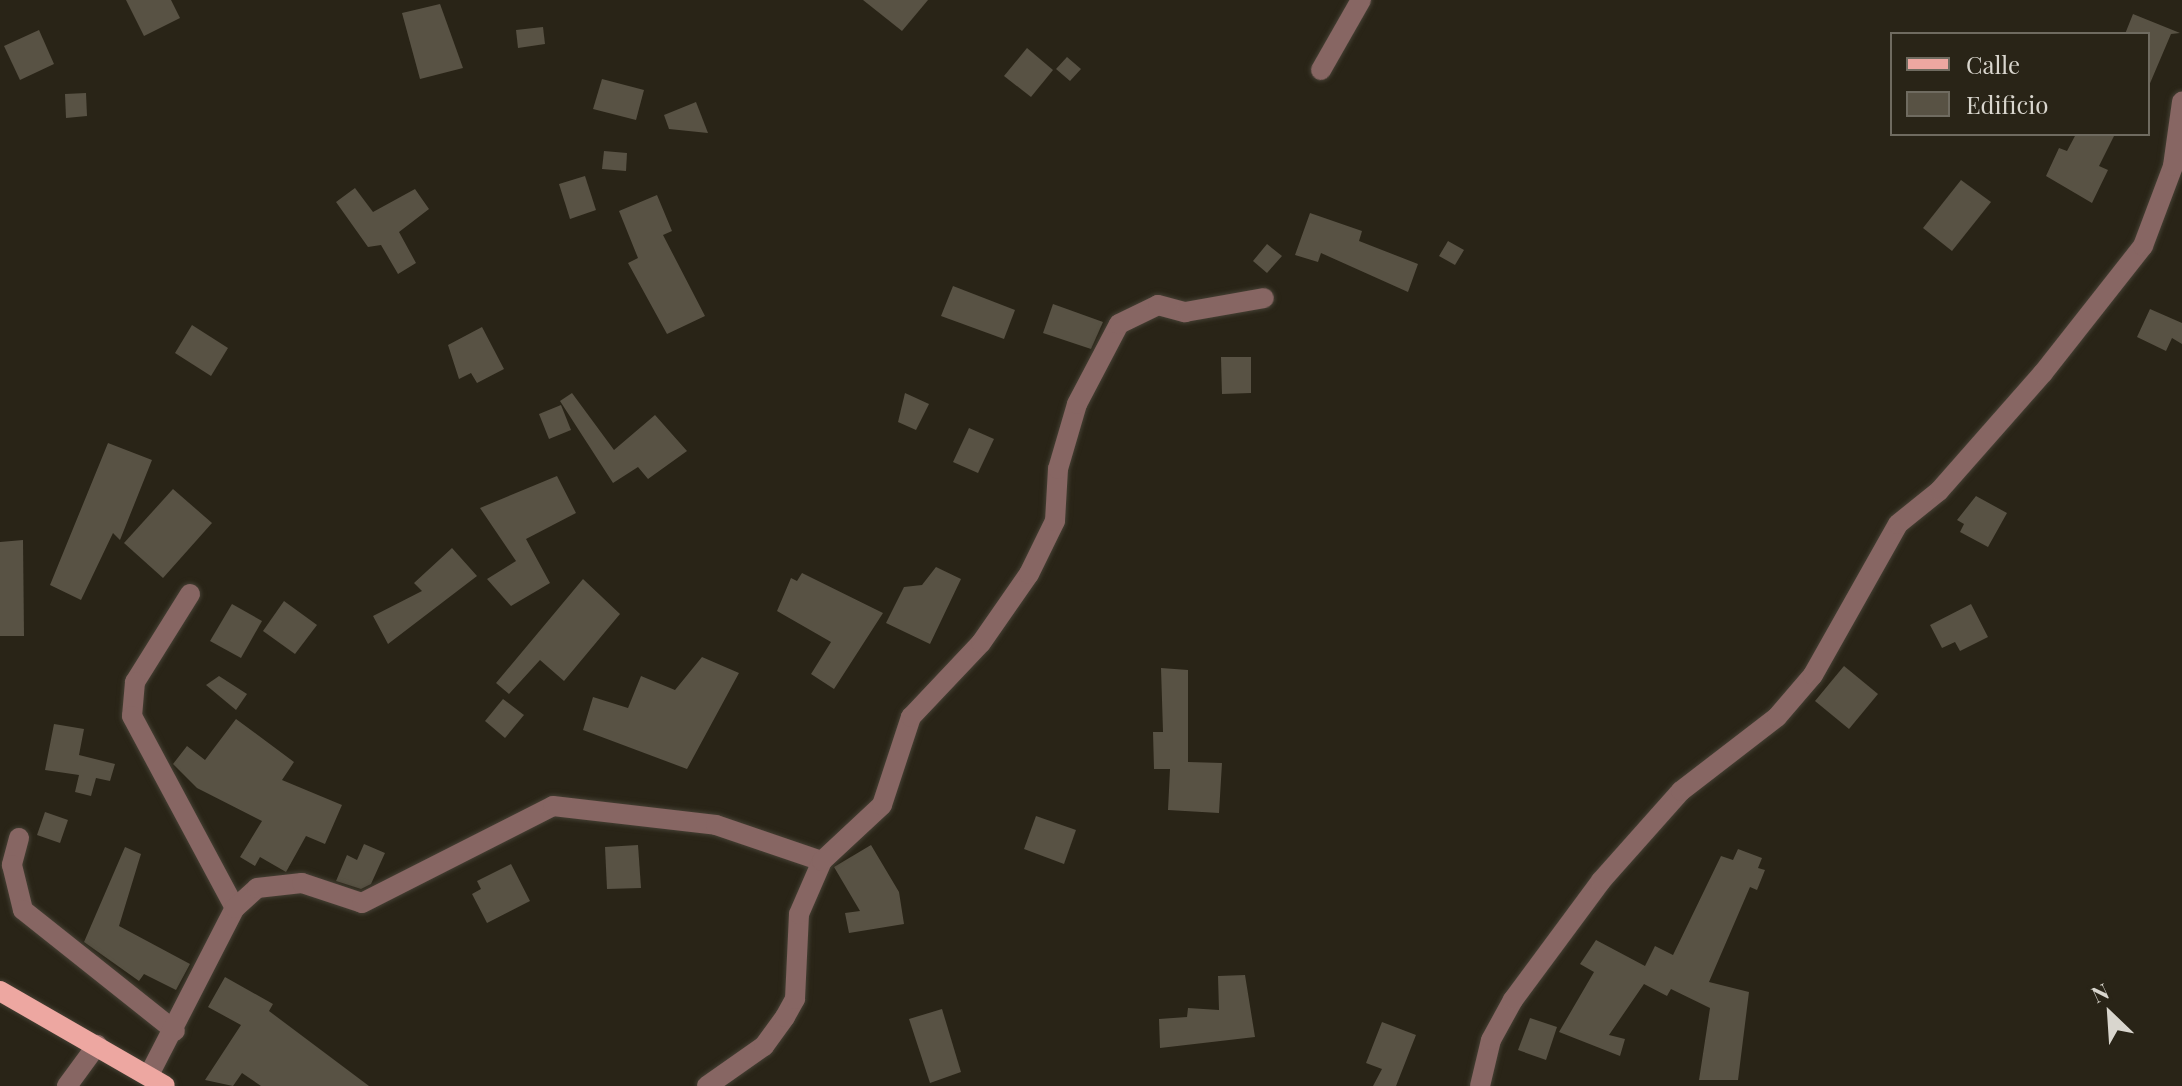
<!DOCTYPE html>
<style>
body{margin:0}
#map{position:relative;width:2182px;height:1086px;overflow:hidden;background:#292417;font-family:"Playfair Display",serif}
div>[style]{position:absolute}
[style*='--x']{left:calc(var(--x)*1px);top:calc(var(--y)*1px);width:calc(var(--w)*1px);rotate:calc(var(--a)*1deg)}
.building>*{inset:0;background:#585244}
.roads{filter:drop-shadow(0 0 2px #454034) drop-shadow(0 0 2px #454034)}
.minor>*{height:20px;margin:-10px;padding:0 10px;transform-origin:10px;border-radius:10px;background:#876663}
.major>*{height:20px;margin:-10px;padding:0 10px;transform-origin:10px;border-radius:10px;background:#eda7a1}
span{translate:-50% -50%;white-space:nowrap;text-align:center;line-height:1.15;-webkit-text-stroke:8px #292417;paint-order:stroke}
.legend{position:absolute;left:1890px;top:32px;width:260px;height:104px;box-sizing:border-box;background:#292417;border:2px solid #6f6b60;margin:0;padding:10px 14px;list-style:none;font-size:24px;color:#d9d6ce}
.legend li{display:flex;align-items:center;gap:16px;height:40px}
.legend b{width:40px;border:2px solid #6f6b60}
.north{position:absolute;left:2070px;top:974px;width:80px;height:80px;-webkit-text-stroke:6px #292417;paint-order:stroke;rotate:335deg;font-size:22px;font-weight:700;line-height:32px;text-align:center;color:#d9d6ce}
.north::after{content:'';display:block;margin:auto;width:28px;height:36px;background:#d9d6ce;clip-path:polygon(50% 0,100% 100%,50% 72%,0 100%)}
</style>
<div id="map">
<div class="building">
<div style="clip-path:polygon(126px 0,171px 0,180px 18px,144px 36px)"></div>
<div style="clip-path:polygon(863px 0,928px 0,902px 31px)"></div>
<div style="clip-path:polygon(440px 4px,463px 68px,420px 79px,402px 13px)"></div>
<div style="clip-path:polygon(2133px 14px,2180px 33px,2171px 34px,2148px 88px,2148px 34px,2125px 34px)"></div>
<div style="clip-path:polygon(543px 27px,545px 44px,518px 48px,516px 30px)"></div>
<div style="clip-path:polygon(39px 30px,54px 64px,20px 80px,4px 46px)"></div>
<div style="clip-path:polygon(1027px 48px,1053px 70px,1031px 97px,1004px 76px)"></div>
<div style="clip-path:polygon(1067px 57px,1081px 69px,1070px 81px,1056px 69px)"></div>
<div style="clip-path:polygon(602px 79px,644px 90px,636px 120px,593px 109px)"></div>
<div style="clip-path:polygon(86px 93px,87px 116px,66px 118px,65px 94px)"></div>
<div style="clip-path:polygon(696px 102px,708px 133px,669px 129px,664px 115px)"></div>
<div style="clip-path:polygon(2076px 134px,2115px 134px,2099px 166px,2108px 170px,2092px 203px,2046px 176px,2059px 148px,2067px 151px)"></div>
<div style="clip-path:polygon(604px 151px,627px 153px,626px 171px,602px 169px)"></div>
<div style="clip-path:polygon(585px 176px,596px 210px,570px 219px,559px 184px)"></div>
<div style="clip-path:polygon(1961px 180px,1991px 202px,1952px 251px,1923px 228px)"></div>
<div style="clip-path:polygon(355px 188px,373px 212px,415px 189px,429px 209px,399px 232px,416px 263px,398px 274px,381px 245px,368px 247px,336px 202px)"></div>
<div style="clip-path:polygon(657px 195px,672px 231px,663px 235px,705px 316px,667px 334px,628px 263px,638px 258px,619px 211px)"></div>
<div style="clip-path:polygon(1310px 213px,1362px 231px,1359px 241px,1418px 264px,1408px 292px,1321px 253px,1318px 262px,1295px 255px)"></div>
<div style="clip-path:polygon(1448px 241px,1464px 250px,1455px 265px,1439px 256px)"></div>
<div style="clip-path:polygon(1267px 244px,1282px 256px,1267px 273px,1253px 261px)"></div>
<div style="clip-path:polygon(953px 286px,1015px 310px,1004px 339px,941px 316px)"></div>
<div style="clip-path:polygon(1053px 304px,1103px 322px,1091px 349px,1043px 333px)"></div>
<div style="clip-path:polygon(2150px 309px,2182px 323px,2182px 344px,2172px 338px,2166px 351px,2137px 337px)"></div>
<div style="clip-path:polygon(192px 325px,228px 348px,211px 376px,175px 353px)"></div>
<div style="clip-path:polygon(482px 327px,504px 369px,477px 383px,471px 373px,459px 379px,448px 345px)"></div>
<div style="clip-path:polygon(1221px 357px,1251px 357px,1251px 393px,1222px 394px)"></div>
<div style="clip-path:polygon(572px 393px,614px 450px,655px 415px,687px 451px,648px 479px,638px 467px,613px 483px,560px 401px)"></div>
<div style="clip-path:polygon(905px 393px,929px 404px,916px 430px,898px 422px)"></div>
<div style="clip-path:polygon(561px 405px,571px 430px,549px 439px,539px 414px)"></div>
<div style="clip-path:polygon(969px 428px,994px 439px,978px 473px,953px 462px)"></div>
<div style="clip-path:polygon(108px 443px,152px 460px,120px 540px,113px 533px,81px 600px,50px 585px)"></div>
<div style="clip-path:polygon(557px 476px,576px 513px,526px 539px,550px 583px,511px 606px,487px 579px,516px 561px,480px 508px)"></div>
<div style="clip-path:polygon(173px 489px,212px 523px,163px 578px,124px 543px)"></div>
<div style="clip-path:polygon(1976px 496px,2007px 513px,1988px 547px,1960px 532px,1964px 524px,1957px 520px)"></div>
<div style="clip-path:polygon(23px 540px,24px 636px,0 636px,0 542px)"></div>
<div style="clip-path:polygon(452px 548px,477px 576px,388px 644px,373px 616px,422px 591px,414px 583px)"></div>
<div style="clip-path:polygon(936px 567px,961px 579px,930px 644px,886px 623px,904px 587px,922px 585px)"></div>
<div style="clip-path:polygon(802px 573px,883px 613px,834px 689px,811px 674px,831px 642px,777px 611px,791px 578px,797px 581px)"></div>
<div style="clip-path:polygon(583px 579px,620px 614px,564px 681px,540px 660px,509px 694px,496px 683px)"></div>
<div style="clip-path:polygon(284px 601px,317px 625px,295px 654px,263px 631px)"></div>
<div style="clip-path:polygon(232px 604px,262px 621px,241px 658px,210px 641px)"></div>
<div style="clip-path:polygon(1971px 604px,1988px 637px,1960px 651px,1955px 642px,1942px 648px,1930px 625px)"></div>
<div style="clip-path:polygon(702px 657px,739px 673px,687px 769px,583px 730px,593px 697px,628px 708px,641px 676px,675px 690px)"></div>
<div style="clip-path:polygon(1844px 666px,1878px 694px,1849px 729px,1815px 701px)"></div>
<div style="clip-path:polygon(1161px 668px,1188px 670px,1188px 762px,1222px 763px,1219px 813px,1168px 810px,1170px 769px,1154px 769px,1153px 732px,1163px 732px)"></div>
<div style="clip-path:polygon(219px 676px,247px 694px,236px 710px,206px 685px)"></div>
<div style="clip-path:polygon(503px 699px,524px 715px,505px 738px,485px 721px)"></div>
<div style="clip-path:polygon(236px 719px,294px 762px,282px 780px,342px 805px,325px 844px,306px 836px,286px 872px,260px 857px,255px 866px,240px 857px,262px 821px,197px 788px,173px 764px,187px 746px,205px 760px)"></div>
<div style="clip-path:polygon(54px 724px,84px 729px,79px 755px,115px 764px,110px 781px,96px 778px,91px 796px,75px 792px,79px 775px,45px 770px)"></div>
<div style="clip-path:polygon(45px 812px,68px 820px,60px 843px,37px 835px)"></div>
<div style="clip-path:polygon(1036px 816px,1076px 830px,1064px 864px,1024px 849px)"></div>
<div style="clip-path:polygon(364px 844px,385px 853px,371px 884px,361px 889px,336px 881px,347px 855px,357px 860px)"></div>
<div style="clip-path:polygon(638px 845px,641px 888px,607px 889px,605px 847px)"></div>
<div style="clip-path:polygon(871px 845px,899px 892px,904px 924px,849px 933px,845px 913px,860px 911px,834px 867px)"></div>
<div style="clip-path:polygon(125px 847px,141px 854px,119px 926px,190px 964px,176px 990px,144px 974px,139px 981px,84px 942px)"></div>
<div style="clip-path:polygon(1738px 849px,1762px 858px,1758px 868px,1765px 870px,1757px 890px,1750px 887px,1709px 982px,1749px 992px,1738px 1080px,1699px 1080px,1710px 1008px,1671px 989px,1667px 996px,1644px 984px,1609px 1035px,1625px 1039px,1620px 1056px,1559px 1032px,1594px 972px,1580px 964px,1596px 940px,1645px 966px,1655px 946px,1673px 955px,1721px 856px,1733px 860px)"></div>
<div style="clip-path:polygon(511px 864px,530px 901px,487px 923px,472px 894px,481px 889px,477px 881px)"></div>
<div style="clip-path:polygon(1245px 975px,1255px 1037px,1160px 1048px,1159px 1019px,1187px 1017px,1188px 1008px,1219px 1010px,1218px 976px)"></div>
<div style="clip-path:polygon(225px 977px,273px 1004px,269px 1011px,369px 1086px,261px 1086px,242px 1073px,233px 1086px,205px 1080px,241px 1025px,208px 1007px)"></div>
<div style="clip-path:polygon(942px 1009px,961px 1072px,930px 1083px,909px 1019px)"></div>
<div style="clip-path:polygon(1530px 1018px,1557px 1027px,1546px 1060px,1518px 1050px)"></div>
<div style="clip-path:polygon(1382px 1022px,1416px 1035px,1396px 1086px,1373px 1086px,1382px 1069px,1366px 1063px)"></div>
</div>
<div class="roads">
<div class="minor">
<div style="--x:1321;--y:70;--w:81;--a:-60.3"></div>
<div style="--x:190;--y:594;--w:104;--a:122"></div>
<div style="--x:135;--y:682;--w:34;--a:95"></div>
<div style="--x:132;--y:716;--w:218;--a:61.8"></div>
<div style="--x:19;--y:838;--w:28;--a:105"></div>
<div style="--x:12;--y:865;--w:46;--a:76.3"></div>
<div style="--x:23;--y:910;--w:194;--a:38.5"></div>
<div style="--x:149;--y:1075;--w:188;--a:-62.8"></div>
<div style="--x:235;--y:908;--w:30;--a:-42"></div>
<div style="--x:257;--y:888;--w:45;--a:-6.3"></div>
<div style="--x:302;--y:883;--w:63;--a:18.4"></div>
<div style="--x:362;--y:903;--w:214;--a:-26.9"></div>
<div style="--x:553;--y:806;--w:164;--a:6.6"></div>
<div style="--x:716;--y:825;--w:112;--a:18.8"></div>
<div style="--x:67;--y:1086;--w:51;--a:-53.8"></div>
<div style="--x:707;--y:1086;--w:70;--a:-35.1"></div>
<div style="--x:764;--y:1046;--w:36;--a:-54"></div>
<div style="--x:785;--y:1017;--w:21;--a:-61"></div>
<div style="--x:795;--y:999;--w:85;--a:-87.3"></div>
<div style="--x:799;--y:914;--w:58;--a:-66.5"></div>
<div style="--x:822;--y:861;--w:82;--a:-43"></div>
<div style="--x:882;--y:805;--w:93;--a:-71.8"></div>
<div style="--x:911;--y:717;--w:102;--a:-46.6"></div>
<div style="--x:981;--y:643;--w:84;--a:-55.2"></div>
<div style="--x:1029;--y:574;--w:59;--a:-63.9"></div>
<div style="--x:1055;--y:521;--w:52;--a:-86.7"></div>
<div style="--x:1058;--y:469;--w:68;--a:-73.7"></div>
<div style="--x:1077;--y:404;--w:90;--a:-62.3"></div>
<div style="--x:1119;--y:324;--w:43;--a:-26"></div>
<div style="--x:1158;--y:305;--w:28;--a:15"></div>
<div style="--x:1185;--y:312;--w:80;--a:-10"></div>
<div style="--x:1480;--y:1086;--w:47;--a:-76.6"></div>
<div style="--x:1491;--y:1040;--w:46;--a:-61.2"></div>
<div style="--x:1513;--y:1000;--w:148;--a:-53.5"></div>
<div style="--x:1601;--y:881;--w:120;--a:-48.4"></div>
<div style="--x:1681;--y:791;--w:121;--a:-37.6"></div>
<div style="--x:1777;--y:717;--w:55;--a:-49.4"></div>
<div style="--x:1813;--y:675;--w:173;--a:-60.6"></div>
<div style="--x:1898;--y:524;--w:53;--a:-38.8"></div>
<div style="--x:1939;--y:491;--w:157;--a:-48.6"></div>
<div style="--x:2043;--y:373;--w:162;--a:-51.8"></div>
<div style="--x:2143;--y:246;--w:85;--a:-69.4"></div>
<div style="--x:2173;--y:166;--w:65;--a:-82"></div>
</div>
<div class="major">
<div style="--x:0;--y:991;--w:190;--a:29.9"></div>
</div>
</div>
<ul class="legend">
<li><b style="height:10px;background:#eda7a1"></b>Calle</li>
<li><b style="height:22px;background:#585244"></b>Edificio</li>
</ul>
<div class="north">N</div>
</div>
